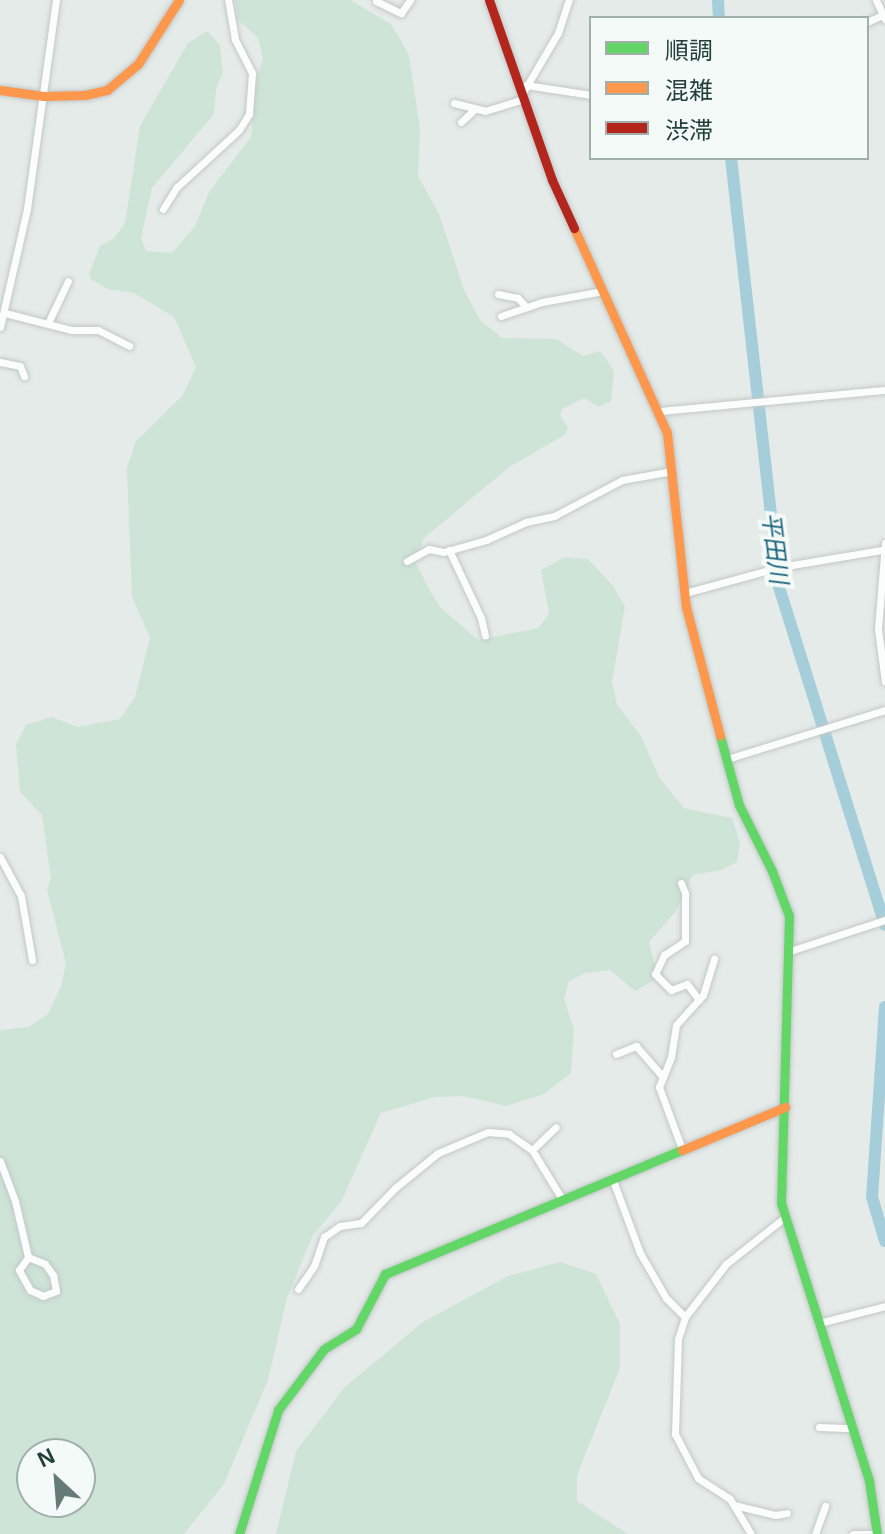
<!DOCTYPE html>
<meta charset="utf-8">
<style>
body{margin:0}
#map{position:relative;width:885px;height:1534px;overflow:hidden;background:#e5ebe9;font-family:Helvetica,"Noto Sans JP",sans-serif}
div>[style]{position:absolute}
[style*='--x']{left:calc(var(--x)*1px);top:calc(var(--y)*1px);width:calc(var(--w)*1px);rotate:calc(var(--a)*1deg)}
.green>*{inset:0;background:#cee4d7}
.river>*{height:12px;margin:-6px;padding:0 6px;transform-origin:6px;border-radius:6px;background:#a6ceda}
.roads{filter:drop-shadow(0 0 2px #c2c8c6) drop-shadow(0 0 2px #c2c8c6)}
.street>*{height:7px;margin:-3.5px;padding:0 3.5px;transform-origin:3.5px;border-radius:3.5px;background:#fbfcfc}
.fast>*{height:9px;margin:-4.5px;padding:0 4.5px;transform-origin:4.5px;border-radius:4.5px;background:#63d668}
.slow>*{height:9px;margin:-4.5px;padding:0 4.5px;transform-origin:4.5px;border-radius:4.5px;background:#ff974d}
.jam>*{height:9px;margin:-4.5px;padding:0 4.5px;transform-origin:4.5px;border-radius:4.5px;background:#b3261e}
span{translate:-50% -50%;white-space:nowrap;text-align:center;line-height:1.15;-webkit-text-stroke:8px #f4faf7;paint-order:stroke}
.water-label{font-size:24px;color:#1b657d;font-style:italic}
.legend{position:absolute;left:589px;top:16px;width:280px;height:144px;box-sizing:border-box;background:#f4faf7;border:2px solid #a0afab;margin:0;padding:10px 14px;list-style:none;font-size:24px;color:#223f3a}
.legend li{display:flex;align-items:center;gap:16px;height:40px}
.legend b{width:40px;border:2px solid #a0afab}
.north{position:absolute;left:16px;top:1438px;width:80px;height:80px;box-sizing:border-box;background:#f4faf7;border:2px solid #a0afab;border-radius:50%;rotate:334deg;font-size:22px;font-weight:700;line-height:32px;text-align:center;color:#223f3a}
.north::after{content:'';display:block;margin:auto;width:28px;height:36px;background:#667b77;clip-path:polygon(50% 0,100% 100%,50% 72%,0 100%)}
</style>
<div id="map">
<div class="green">
<div style="clip-path:polygon(evenodd,235px 0,350px 0,391px 24px,409px 55px,420px 129px,418px 176px,439px 214px,464px 290px,480px 320px,502px 338px,556px 339px,583px 356px,600px 351px,614px 371px,611px 401px,599px 407px,584px 398px,562px 409px,560px 415px,568px 428px,566px 434px,508px 468px,424px 538px,415px 561px,429px 589px,440px 607px,478px 640px,539px 628px,549px 613px,541px 570px,565px 557px,588px 559px,613px 586px,625px 606px,612px 682px,617px 704px,642px 738px,659px 777px,684px 808px,732px 818px,740px 842px,737px 862px,721px 870px,693px 875px,676px 911px,649px 942px,658px 978px,635px 991px,610px 970px,586px 973px,569px 981px,564px 999px,574px 1029px,571px 1073px,544px 1094px,506px 1106px,463px 1096px,435px 1097px,381px 1113px,342px 1200px,312px 1237px,287px 1298px,268px 1380px,224px 1484px,184px 1534px,0 1534px,0 1030px,29px 1027px,48px 1014px,61px 986px,66px 964px,47px 890px,51px 879px,42px 815px,20px 792px,16px 744px,26px 725px,52px 717px,77px 727px,120px 719px,135px 697px,150px 638px,132px 597px,127px 467px,136px 441px,183px 395px,196px 367px,174px 317px,134px 293px,108px 289px,91px 279px,89px 274px,100px 246px,113px 239px,125px 223px,140px 126px,188px 43px,207px 31px,220px 45px,223px 72px,216px 89px,214px 114px,152px 188px,141px 238px,146px 251px,172px 253px,195px 226px,209px 192px,251px 137px,257px 77px,263px 59px,258px 38px,238px 20px,235px 0,32px 1454px,80px 1454px,80px 1502px,32px 1502px,32px 1454px)"></div>
<div style="clip-path:polygon(560px 1262px,596px 1274px,620px 1324px,620px 1368px,577px 1475px,577px 1501px,628px 1534px,276px 1534px,296px 1451px,345px 1387px,423px 1322px,508px 1276px)"></div>
</div>
<div class="river">
<div style="--x:718;--y:0;--w:18;--a:87"></div>
<div style="--x:731;--y:158;--w:432;--a:83.6"></div>
<div style="--x:779;--y:587;--w:354;--a:72.6"></div>
<div style="--x:885;--y:1007;--w:190;--a:93.9"></div>
<div style="--x:872;--y:1197;--w:46;--a:73.5"></div>
</div>
<div class="roads">
<div class="street">
<div style="--x:876;--y:0;--w:21;--a:65"></div>
<div style="--x:376;--y:1;--w:28;--a:26"></div>
<div style="--x:401;--y:13;--w:16;--a:-55"></div>
<div style="--x:867;--y:22;--w:20;--a:-24"></div>
<div style="--x:526;--y:85;--w:66;--a:8.7"></div>
<div style="--x:522;--y:94;--w:71;--a:-59.5"></div>
<div style="--x:558;--y:33;--w:35;--a:-72"></div>
<div style="--x:454;--y:103;--w:32;--a:14"></div>
<div style="--x:485;--y:111;--w:41;--a:-17.1"></div>
<div style="--x:461;--y:122;--w:18;--a:-43"></div>
<div style="--x:163;--y:209;--w:26;--a:-58"></div>
<div style="--x:177;--y:187;--w:84;--a:-42.6"></div>
<div style="--x:239;--y:130;--w:19;--a:-58"></div>
<div style="--x:249;--y:114;--w:41;--a:-85.8"></div>
<div style="--x:252;--y:73;--w:38;--a:-117"></div>
<div style="--x:235;--y:39;--w:40;--a:-100"></div>
<div style="--x:498;--y:294;--w:20;--a:11"></div>
<div style="--x:518;--y:298;--w:12;--a:48"></div>
<div style="--x:5;--y:313;--w:68;--a:14.4"></div>
<div style="--x:71;--y:330;--w:27;--a:0"></div>
<div style="--x:98;--y:330;--w:35;--a:27"></div>
<div style="--x:501;--y:316;--w:43;--a:-18.9"></div>
<div style="--x:542;--y:302;--w:62;--a:-10.2"></div>
<div style="--x:49;--y:321;--w:44;--a:-64.6"></div>
<div style="--x:0;--y:327;--w:121;--a:-77.1"></div>
<div style="--x:27;--y:209;--w:211;--a:-82.1"></div>
<div style="--x:0;--y:362;--w:20;--a:11"></div>
<div style="--x:20;--y:366;--w:11;--a:68"></div>
<div style="--x:661;--y:411;--w:225;--a:-5.4"></div>
<div style="--x:885;--y:543;--w:86;--a:94.7"></div>
<div style="--x:878;--y:629;--w:53;--a:82.5"></div>
<div style="--x:449;--y:550;--w:75;--a:64.8"></div>
<div style="--x:481;--y:618;--w:18;--a:77"></div>
<div style="--x:407;--y:561;--w:25;--a:-29"></div>
<div style="--x:429;--y:549;--w:15;--a:11"></div>
<div style="--x:444;--y:552;--w:44;--a:-15.9"></div>
<div style="--x:486;--y:540;--w:44;--a:-24.2"></div>
<div style="--x:526;--y:522;--w:29;--a:-12"></div>
<div style="--x:554;--y:516;--w:77;--a:-27.9"></div>
<div style="--x:622;--y:480;--w:51;--a:-10.2"></div>
<div style="--x:685;--y:593;--w:98;--a:-15.3"></div>
<div style="--x:780;--y:567;--w:103;--a:-9.5"></div>
<div style="--x:727;--y:759;--w:165;--a:-17.2"></div>
<div style="--x:0;--y:857;--w:44;--a:61.7"></div>
<div style="--x:21;--y:896;--w:65;--a:80.2"></div>
<div style="--x:681;--y:883;--w:11;--a:68"></div>
<div style="--x:685;--y:893;--w:48;--a:90"></div>
<div style="--x:685;--y:941;--w:25;--a:146"></div>
<div style="--x:664;--y:955;--w:21;--a:115"></div>
<div style="--x:655;--y:974;--w:23;--a:45"></div>
<div style="--x:671;--y:990;--w:17;--a:-21"></div>
<div style="--x:687;--y:984;--w:20;--a:53"></div>
<div style="--x:790;--y:951;--w:100;--a:-18.1"></div>
<div style="--x:616;--y:1054;--w:22;--a:-22"></div>
<div style="--x:636;--y:1046;--w:41;--a:48.9"></div>
<div style="--x:682;--y:1149;--w:66;--a:-110.4"></div>
<div style="--x:659;--y:1087;--w:32;--a:-68"></div>
<div style="--x:671;--y:1057;--w:32;--a:-81"></div>
<div style="--x:676;--y:1025;--w:40;--a:-48"></div>
<div style="--x:703;--y:995;--w:38;--a:-73"></div>
<div style="--x:532;--y:1150;--w:33;--a:-44"></div>
<div style="--x:0;--y:1161;--w:43;--a:69.4"></div>
<div style="--x:15;--y:1201;--w:57;--a:76.9"></div>
<div style="--x:612;--y:1178;--w:80;--a:69.5"></div>
<div style="--x:640;--y:1253;--w:52;--a:60"></div>
<div style="--x:666;--y:1298;--w:27;--a:45"></div>
<div style="--x:28;--y:1257;--w:18;--a:22"></div>
<div style="--x:45;--y:1264;--w:14;--a:54"></div>
<div style="--x:53;--y:1275;--w:16;--a:79"></div>
<div style="--x:56;--y:1291;--w:14;--a:159"></div>
<div style="--x:43;--y:1296;--w:14;--a:-155"></div>
<div style="--x:30;--y:1290;--w:23;--a:-119"></div>
<div style="--x:19;--y:1270;--w:16;--a:-55"></div>
<div style="--x:298;--y:1289;--w:28;--a:-55"></div>
<div style="--x:314;--y:1266;--w:31;--a:-71"></div>
<div style="--x:324;--y:1237;--w:19;--a:-35"></div>
<div style="--x:340;--y:1226;--w:21;--a:-8"></div>
<div style="--x:361;--y:1223;--w:49;--a:-45.8"></div>
<div style="--x:395;--y:1188;--w:55;--a:-39.1"></div>
<div style="--x:438;--y:1153;--w:54;--a:-22.8"></div>
<div style="--x:488;--y:1132;--w:21;--a:5"></div>
<div style="--x:509;--y:1134;--w:28;--a:35"></div>
<div style="--x:532;--y:1150;--w:57;--a:58.5"></div>
<div style="--x:819;--y:1323;--w:68;--a:-14.4"></div>
<div style="--x:819;--y:1427;--w:33;--a:2"></div>
<div style="--x:734;--y:1505;--w:42;--a:13.7"></div>
<div style="--x:775;--y:1515;--w:12;--a:-9"></div>
<div style="--x:751;--y:1534;--w:41;--a:-121"></div>
<div style="--x:730;--y:1499;--w:38;--a:-147"></div>
<div style="--x:698;--y:1478;--w:50;--a:-117.6"></div>
<div style="--x:675;--y:1434;--w:95;--a:-88.2"></div>
<div style="--x:678;--y:1339;--w:23;--a:-72"></div>
<div style="--x:685;--y:1317;--w:67;--a:-52.3"></div>
<div style="--x:726;--y:1264;--w:75;--a:-38.5"></div>
<div style="--x:815;--y:1534;--w:30;--a:-70"></div>
<div style="--x:853;--y:1534;--w:24;--a:0"></div>
</div>
<div class="fast">
<div style="--x:720;--y:736;--w:72;--a:74.6"></div>
<div style="--x:739;--y:805;--w:74;--a:63.4"></div>
<div style="--x:772;--y:871;--w:48;--a:69.3"></div>
<div style="--x:789;--y:916;--w:287;--a:91.6"></div>
<div style="--x:781;--y:1203;--w:292;--a:72.4"></div>
<div style="--x:869;--y:1481;--w:54;--a:81.4"></div>
<div style="--x:239;--y:1534;--w:130;--a:-72.5"></div>
<div style="--x:278;--y:1410;--w:76;--a:-53"></div>
<div style="--x:324;--y:1349;--w:38;--a:-32"></div>
<div style="--x:356;--y:1329;--w:62;--a:-62.2"></div>
<div style="--x:385;--y:1274;--w:322;--a:-22.7"></div>
</div>
<div class="slow">
<div style="--x:0;--y:90;--w:44;--a:7.8"></div>
<div style="--x:44;--y:96;--w:41;--a:-1.4"></div>
<div style="--x:85;--y:95;--w:23;--a:-13"></div>
<div style="--x:107;--y:90;--w:40;--a:-40"></div>
<div style="--x:138;--y:64;--w:76;--a:-57.4"></div>
<div style="--x:574;--y:228;--w:225;--a:65.6"></div>
<div style="--x:667;--y:433;--w:175;--a:83.8"></div>
<div style="--x:686;--y:607;--w:133;--a:75.2"></div>
<div style="--x:682;--y:1150;--w:112;--a:-22.7"></div>
</div>
<div class="jam">
<div style="--x:489;--y:0;--w:191;--a:70.7"></div>
<div style="--x:552;--y:180;--w:53;--a:65.4"></div>
</div>
</div>
<div class="water-label">
<span style="left:775px;top:548px;rotate:83deg">平田川</span>
</div>
<ul class="legend">
<li><b style="height:10px;background:#63d668"></b>順調</li>
<li><b style="height:10px;background:#ff974d"></b>混雑</li>
<li><b style="height:10px;background:#b3261e"></b>渋滞</li>
</ul>
<div class="north">N</div>
</div>
